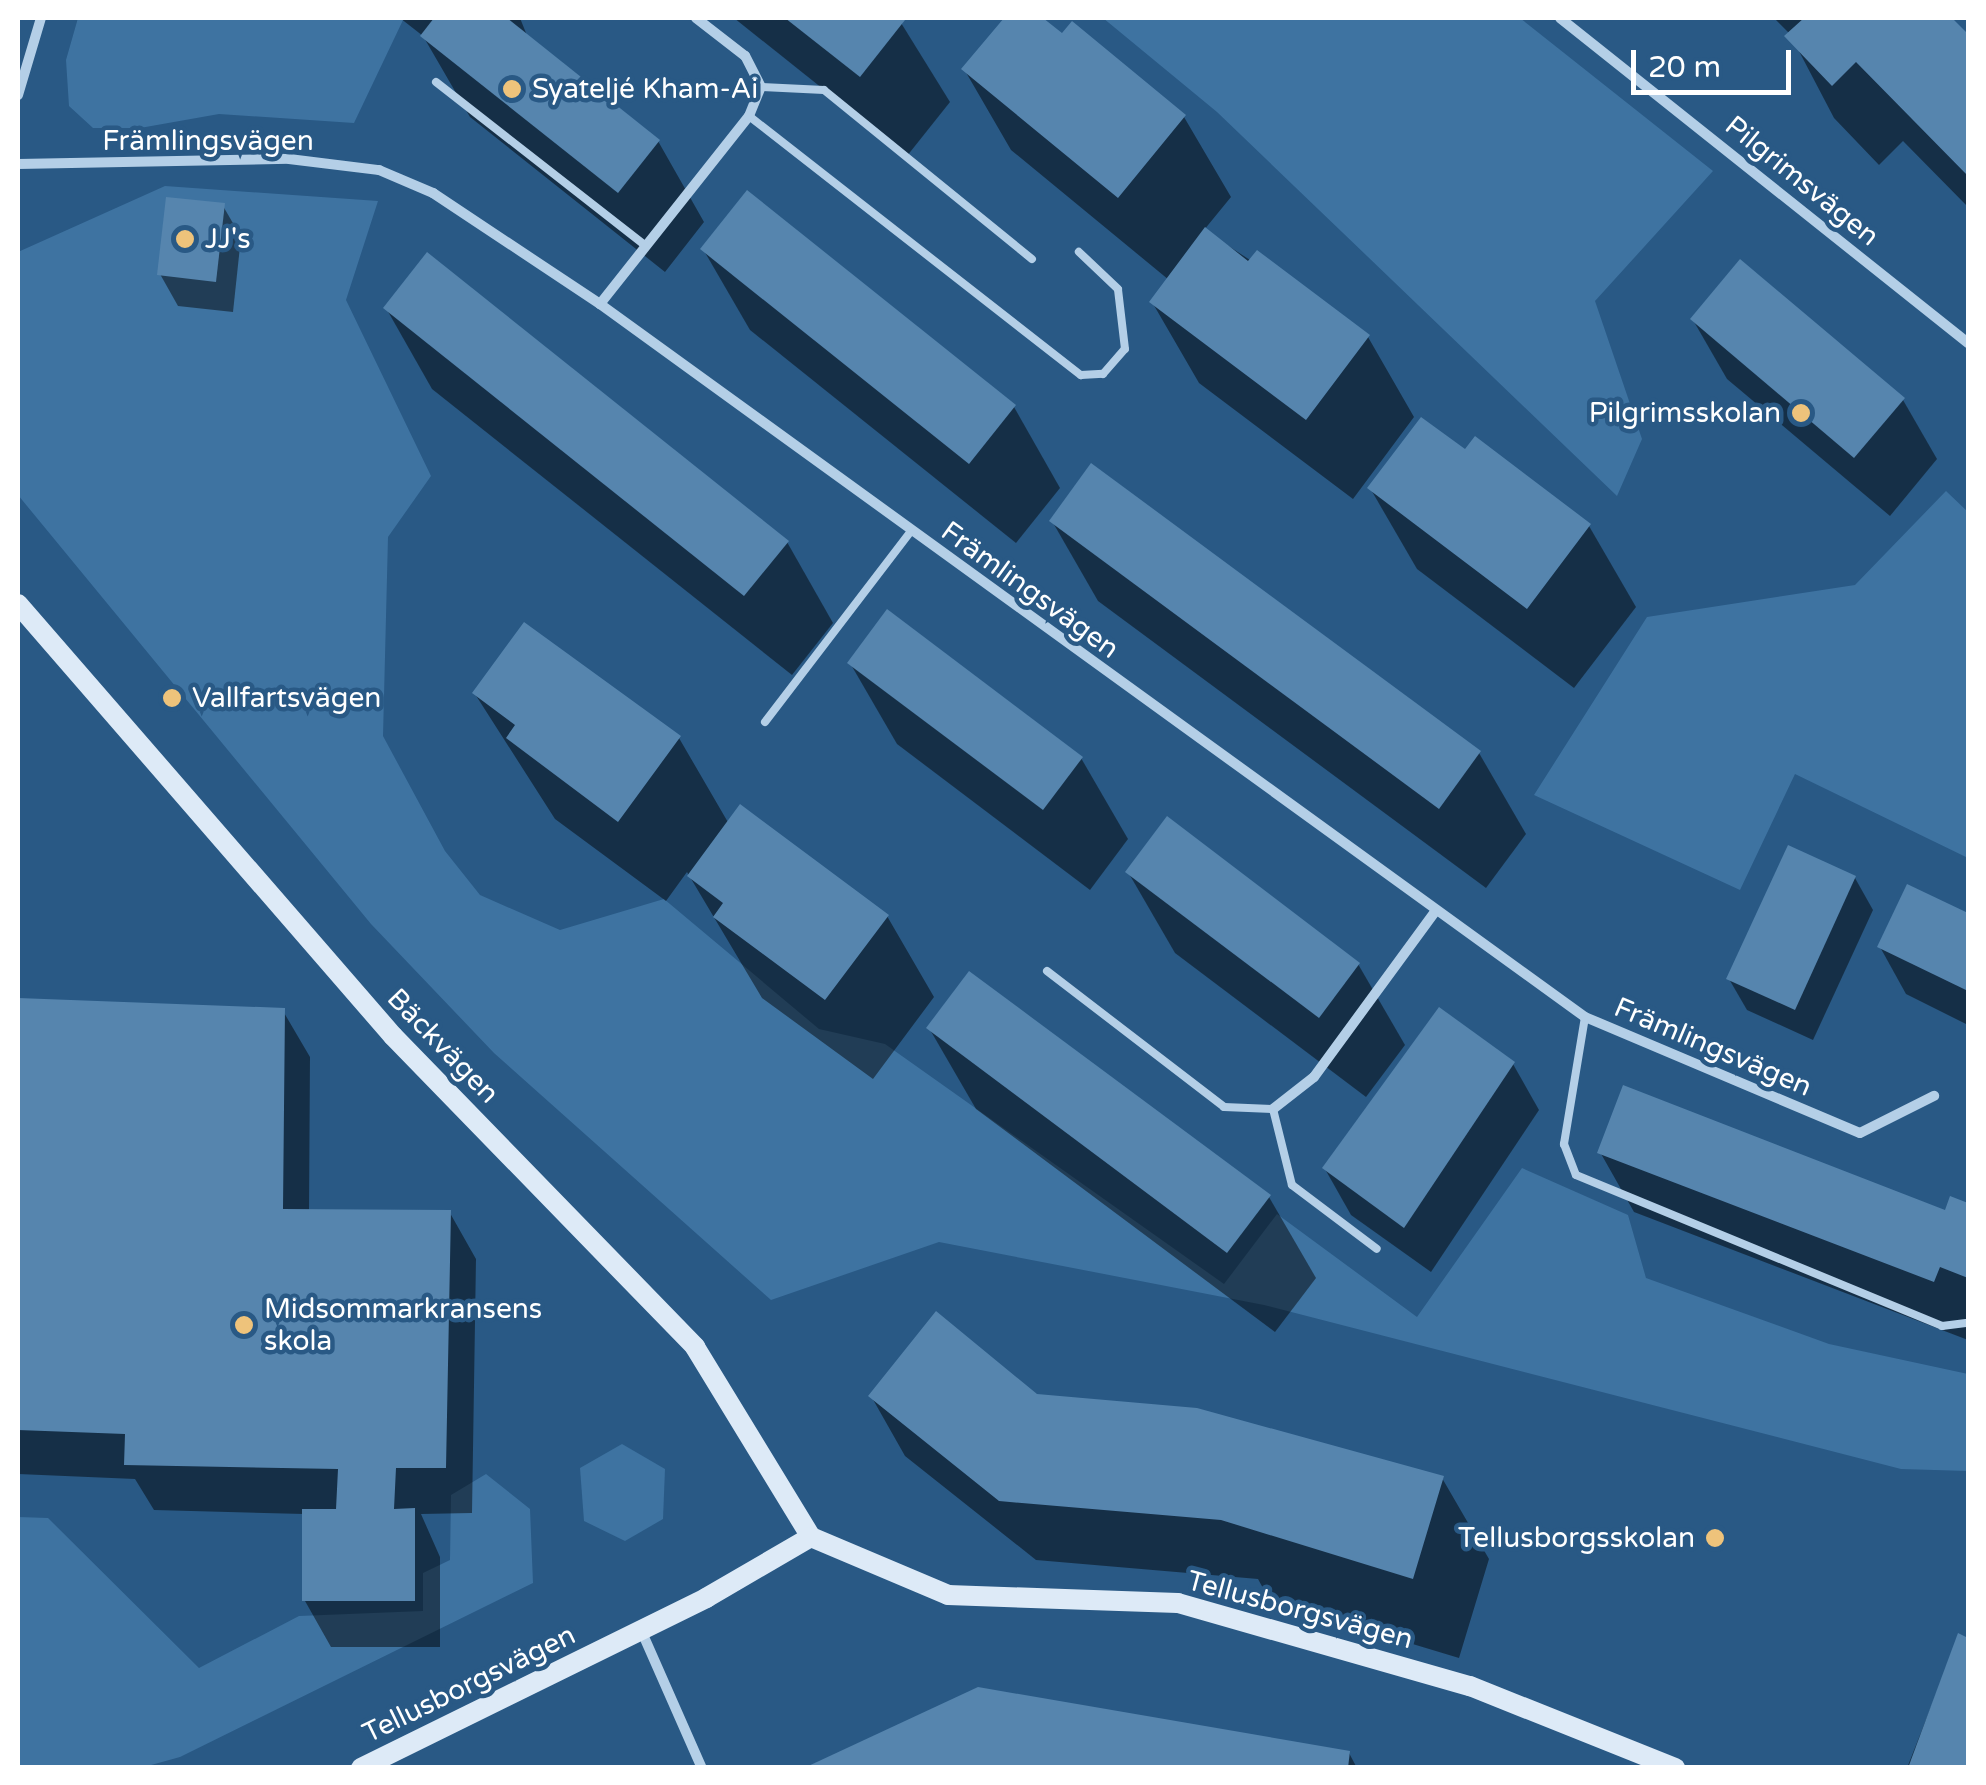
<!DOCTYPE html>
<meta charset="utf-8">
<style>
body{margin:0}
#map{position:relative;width:1986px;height:1785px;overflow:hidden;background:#295985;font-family:"Varela Round",sans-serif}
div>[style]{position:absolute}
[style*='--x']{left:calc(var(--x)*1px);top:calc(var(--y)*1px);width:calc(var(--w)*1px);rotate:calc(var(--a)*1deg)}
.green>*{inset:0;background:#3e73a1}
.shadow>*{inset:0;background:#0007}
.building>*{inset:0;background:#5685ae}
.lane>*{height:8px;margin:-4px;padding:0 4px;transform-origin:4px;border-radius:4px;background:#b4cfe7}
.street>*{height:10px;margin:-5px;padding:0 5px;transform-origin:5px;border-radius:5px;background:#b4cfe7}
.secondary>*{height:20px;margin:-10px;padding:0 10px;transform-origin:10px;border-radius:10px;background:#ddeaf7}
.dots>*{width:28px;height:28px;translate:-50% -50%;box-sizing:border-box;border:5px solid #295985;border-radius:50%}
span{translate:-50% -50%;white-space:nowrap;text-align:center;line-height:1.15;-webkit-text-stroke:9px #295985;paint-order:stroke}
.poi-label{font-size:28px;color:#fff}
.left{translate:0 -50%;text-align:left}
.right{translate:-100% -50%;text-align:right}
.street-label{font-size:28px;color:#fff}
.frame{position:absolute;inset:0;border:20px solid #fff;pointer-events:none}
.scale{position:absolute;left:1631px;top:50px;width:160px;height:45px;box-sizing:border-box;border:5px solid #fff;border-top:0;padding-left:12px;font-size:30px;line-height:35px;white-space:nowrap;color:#fff;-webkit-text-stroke:8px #295985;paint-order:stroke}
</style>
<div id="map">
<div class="green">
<div style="clip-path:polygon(78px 18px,404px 18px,354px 123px,219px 114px,140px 128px,93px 128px,69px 106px,66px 60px)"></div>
<div style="clip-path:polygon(1103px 18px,1520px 18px,1713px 171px,1595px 301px,1642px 439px,1617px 496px,1217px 112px)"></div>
<div style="clip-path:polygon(165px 186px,378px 201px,346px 300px,431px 476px,388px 537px,383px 736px,445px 851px,480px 895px,560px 930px,664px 899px,819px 1029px,885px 1044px,1224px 1284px,1277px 1214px,1417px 1317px,1522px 1168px,1628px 1215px,1646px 1278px,1829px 1344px,1968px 1374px,1968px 1471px,1901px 1469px,1264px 1305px,939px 1242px,771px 1300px,494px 1053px,371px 924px,18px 495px,18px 252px)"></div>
<div style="clip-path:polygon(1946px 491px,1968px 512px,1968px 858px,1795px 774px,1740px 890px,1534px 795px,1647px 617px,1855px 585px)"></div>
<div style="clip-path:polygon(622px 1444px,665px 1469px,663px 1519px,625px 1541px,584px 1521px,580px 1468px)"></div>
<div style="clip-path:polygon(486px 1474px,530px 1509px,533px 1583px,180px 1757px,144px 1767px,18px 1767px,18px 1517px,48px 1518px,199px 1668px,299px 1616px,423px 1611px,423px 1573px,450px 1560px,451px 1495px)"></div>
</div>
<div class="shadow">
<div style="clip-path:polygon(400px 18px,520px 18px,528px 38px,658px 141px,704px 222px,665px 272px,470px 117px,423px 36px)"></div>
<div style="clip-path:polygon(734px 18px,898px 18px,950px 102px,907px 156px)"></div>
<div style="clip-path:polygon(1007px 18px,1039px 18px,1184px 117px,1231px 197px,1204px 230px,1368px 337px,1414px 417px,1353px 499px,1199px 383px,1152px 302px,1169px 280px,1011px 150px,964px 69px)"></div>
<div style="clip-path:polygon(1774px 18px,1949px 18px,1968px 37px,1968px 207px,1903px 141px,1879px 165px,1834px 118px,1790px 34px)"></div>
<div style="clip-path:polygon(223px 206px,241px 237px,233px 312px,178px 306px,160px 274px)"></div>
<div style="clip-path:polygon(703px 249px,1014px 407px,1060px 488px,1016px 543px,750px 330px)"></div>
<div style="clip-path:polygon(386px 308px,787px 542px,833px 623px,792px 675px,432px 389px)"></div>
<div style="clip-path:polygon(1693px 320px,1903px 400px,1937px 459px,1890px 516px,1727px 379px)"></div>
<div style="clip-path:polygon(1466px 453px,1589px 526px,1636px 607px,1574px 688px,1417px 569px,1370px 488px)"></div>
<div style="clip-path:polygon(1092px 466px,1479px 753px,1526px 834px,1486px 888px,1098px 601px,1052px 521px)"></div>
<div style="clip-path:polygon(850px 663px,1081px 758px,1128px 839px,1090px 890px,897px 744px)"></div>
<div style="clip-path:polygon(475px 694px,679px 738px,729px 824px,887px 916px,934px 997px,873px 1079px,762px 998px,687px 872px,666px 901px,555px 819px)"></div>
<div style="clip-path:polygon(1128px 872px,1358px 964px,1405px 1045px,1366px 1097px,1175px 953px)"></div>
<div style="clip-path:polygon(1855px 878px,1873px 910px,1813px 1040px,1747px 1010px,1729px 979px)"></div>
<div style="clip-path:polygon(1909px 887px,1968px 916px,1968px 1025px,1906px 994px,1880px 947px)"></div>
<div style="clip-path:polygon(18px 1000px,283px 1011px,310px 1057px,309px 1212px,450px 1213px,476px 1259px,472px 1513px,421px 1514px,440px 1557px,440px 1647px,331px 1647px,305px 1601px,304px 1514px,154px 1510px,135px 1479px,18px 1474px)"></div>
<div style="clip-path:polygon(929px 1028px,1269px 1197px,1316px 1278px,1275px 1332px,976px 1109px)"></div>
<div style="clip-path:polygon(1513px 1064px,1539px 1110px,1431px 1272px,1351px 1215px,1325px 1169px)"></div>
<div style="clip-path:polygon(1600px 1152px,1946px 1213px,1952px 1199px,1968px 1206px,1968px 1340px,1634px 1212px)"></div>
<div style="clip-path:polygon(871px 1396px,1036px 1397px,1442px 1478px,1489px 1559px,1459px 1658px,1270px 1601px,1258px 1579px,1036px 1560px,905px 1456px)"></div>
<div style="clip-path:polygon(1959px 1636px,1968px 1640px,1968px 1768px,1907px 1768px)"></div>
<div style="clip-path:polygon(1349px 1753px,1357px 1768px,810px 1768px)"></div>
</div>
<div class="building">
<div style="clip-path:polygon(434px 18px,507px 18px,660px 140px,618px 193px,420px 36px)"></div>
<div style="clip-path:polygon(785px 18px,902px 18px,905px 20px,860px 77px)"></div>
<div style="clip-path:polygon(1004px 18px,1043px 18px,1062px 33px,1072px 21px,1186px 115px,1118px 198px,961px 69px)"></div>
<div style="clip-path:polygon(1804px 18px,1952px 18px,1968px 34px,1968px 176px,1856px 62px,1832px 86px,1784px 36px)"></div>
<div style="clip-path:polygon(747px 190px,1016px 405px,969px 464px,700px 249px)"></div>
<div style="clip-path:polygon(166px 197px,225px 203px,216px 282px,157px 275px)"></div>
<div style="clip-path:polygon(1205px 227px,1248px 261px,1257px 250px,1370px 335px,1306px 420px,1149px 302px)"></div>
<div style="clip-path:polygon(427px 252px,789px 541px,744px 596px,383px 308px)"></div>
<div style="clip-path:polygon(1740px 259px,1905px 398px,1854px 458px,1690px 319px)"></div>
<div style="clip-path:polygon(1421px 417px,1465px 449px,1475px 436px,1591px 524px,1527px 609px,1367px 488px)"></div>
<div style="clip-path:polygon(1091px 463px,1481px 751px,1439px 809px,1049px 521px)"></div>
<div style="clip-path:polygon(887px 609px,1083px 757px,1043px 810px,847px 663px)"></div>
<div style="clip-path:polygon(524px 622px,681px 736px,618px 822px,506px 738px,515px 725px,472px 693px)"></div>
<div style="clip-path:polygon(740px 804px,889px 915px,825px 1000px,713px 917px,723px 903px,687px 876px)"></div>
<div style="clip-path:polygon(1167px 816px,1360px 963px,1319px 1018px,1125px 872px)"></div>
<div style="clip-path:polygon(1788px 845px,1856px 876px,1795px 1010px,1726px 979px)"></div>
<div style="clip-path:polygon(1907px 884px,1968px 913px,1968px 991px,1877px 947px)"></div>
<div style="clip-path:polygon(969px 971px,1271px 1195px,1227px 1253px,926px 1028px)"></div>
<div style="clip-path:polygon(18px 998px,285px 1008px,283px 1209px,451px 1210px,446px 1468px,396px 1468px,394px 1509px,415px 1508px,415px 1601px,302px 1601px,302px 1509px,336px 1509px,338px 1469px,124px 1465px,125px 1434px,18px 1430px)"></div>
<div style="clip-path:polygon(1439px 1007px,1515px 1062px,1404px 1228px,1322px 1168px)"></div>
<div style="clip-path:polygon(1623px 1085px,1945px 1210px,1950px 1196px,1968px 1203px,1968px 1278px,1940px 1267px,1934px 1282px,1597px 1153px)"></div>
<div style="clip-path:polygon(936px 1311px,1037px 1394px,1197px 1408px,1444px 1476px,1413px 1579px,1221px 1520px,999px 1501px,868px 1396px)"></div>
<div style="clip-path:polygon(1958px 1633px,1968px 1638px,1968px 1768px,1908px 1768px)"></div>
<div style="clip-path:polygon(978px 1687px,1350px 1751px,1348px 1768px,804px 1768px)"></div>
</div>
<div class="lane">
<div style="--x:436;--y:82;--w:266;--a:38"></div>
<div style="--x:761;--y:87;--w:63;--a:2.7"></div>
<div style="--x:824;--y:90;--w:268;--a:39.1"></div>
<div style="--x:749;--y:116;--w:421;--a:38"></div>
<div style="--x:1081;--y:375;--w:22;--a:-3"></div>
<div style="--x:1103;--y:374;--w:33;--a:-49"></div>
<div style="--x:1125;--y:349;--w:60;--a:-96.7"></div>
<div style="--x:1118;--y:289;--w:54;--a:-136.5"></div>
<div style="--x:765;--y:722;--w:240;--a:-52.6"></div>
<div style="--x:1047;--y:971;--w:223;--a:37.5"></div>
<div style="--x:1224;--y:1107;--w:49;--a:2.3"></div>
<div style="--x:1273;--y:1109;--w:78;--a:76"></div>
<div style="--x:1292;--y:1185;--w:106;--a:37"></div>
<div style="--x:1585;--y:1017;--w:129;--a:99.4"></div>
<div style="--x:1564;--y:1144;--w:33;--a:69"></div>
<div style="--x:1576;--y:1175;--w:396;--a:22.4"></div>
<div style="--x:1942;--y:1326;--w:26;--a:-7"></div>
</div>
<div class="street">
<div style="--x:1560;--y:18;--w:522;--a:38.54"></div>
<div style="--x:18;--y:95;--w:80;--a:-73.4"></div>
<div style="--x:18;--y:164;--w:271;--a:-1.1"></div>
<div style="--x:289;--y:159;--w:91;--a:7"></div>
<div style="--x:379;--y:170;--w:59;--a:23.1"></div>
<div style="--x:433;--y:193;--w:201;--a:33.6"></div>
<div style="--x:600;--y:304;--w:1216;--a:35.9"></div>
<div style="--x:1585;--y:1017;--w:298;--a:22.9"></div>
<div style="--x:1860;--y:1133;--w:83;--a:-26.6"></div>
<div style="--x:600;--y:304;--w:240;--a:-51.6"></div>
<div style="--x:749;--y:116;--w:31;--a:-68"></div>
<div style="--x:761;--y:87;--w:35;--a:-117"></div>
<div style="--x:745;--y:56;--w:62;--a:-142.2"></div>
<div style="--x:1273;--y:1109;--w:52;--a:-38"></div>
<div style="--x:1314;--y:1077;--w:203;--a:-53.8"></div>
<div style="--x:641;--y:1630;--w:151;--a:66.2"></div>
</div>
<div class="secondary">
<div style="--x:18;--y:604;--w:572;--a:49.04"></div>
<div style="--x:393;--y:1036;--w:434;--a:45.8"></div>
<div style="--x:695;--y:1347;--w:223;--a:58.6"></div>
<div style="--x:811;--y:1537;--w:149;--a:22.9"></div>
<div style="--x:948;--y:1595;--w:230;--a:2"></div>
<div style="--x:1178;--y:1603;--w:304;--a:15.9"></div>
<div style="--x:1470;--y:1686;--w:221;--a:21.8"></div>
<div style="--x:361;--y:1768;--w:385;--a:-26.2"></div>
<div style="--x:706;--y:1598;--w:121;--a:-30.2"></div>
</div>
<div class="dots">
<div style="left:512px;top:89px;background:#eec37b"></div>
<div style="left:185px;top:239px;background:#eec37b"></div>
<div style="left:1801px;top:413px;background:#eec37b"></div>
<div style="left:172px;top:698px;background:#eec37b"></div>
<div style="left:244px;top:1325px;background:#eec37b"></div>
<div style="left:1715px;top:1538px;background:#eec37b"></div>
</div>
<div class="poi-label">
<span class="left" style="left:532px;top:89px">Syateljé Kham-Ai</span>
<span class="left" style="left:205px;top:239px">JJ's</span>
<span class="right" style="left:1781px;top:413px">Pilgrimsskolan</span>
<span class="left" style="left:192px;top:698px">Vallfartsvägen</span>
<span class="left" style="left:264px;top:1325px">Midsommarkransens<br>skola</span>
<span class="right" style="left:1695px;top:1538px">Tellusborgsskolan</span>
</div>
<div class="street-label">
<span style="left:208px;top:141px">Främlingsvägen</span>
<span style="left:1802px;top:181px;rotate:39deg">Pilgrimsvägen</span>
<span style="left:1030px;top:590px;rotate:36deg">Främlingsvägen</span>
<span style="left:443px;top:1046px;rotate:46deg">Bäckvägen</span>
<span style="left:1713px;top:1047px;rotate:23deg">Främlingsvägen</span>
<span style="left:1300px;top:1610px;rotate:15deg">Tellusborgsvägen</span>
<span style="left:469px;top:1684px;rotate:-26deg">Tellusborgsvägen</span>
</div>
<div class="frame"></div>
<div class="scale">20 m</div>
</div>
